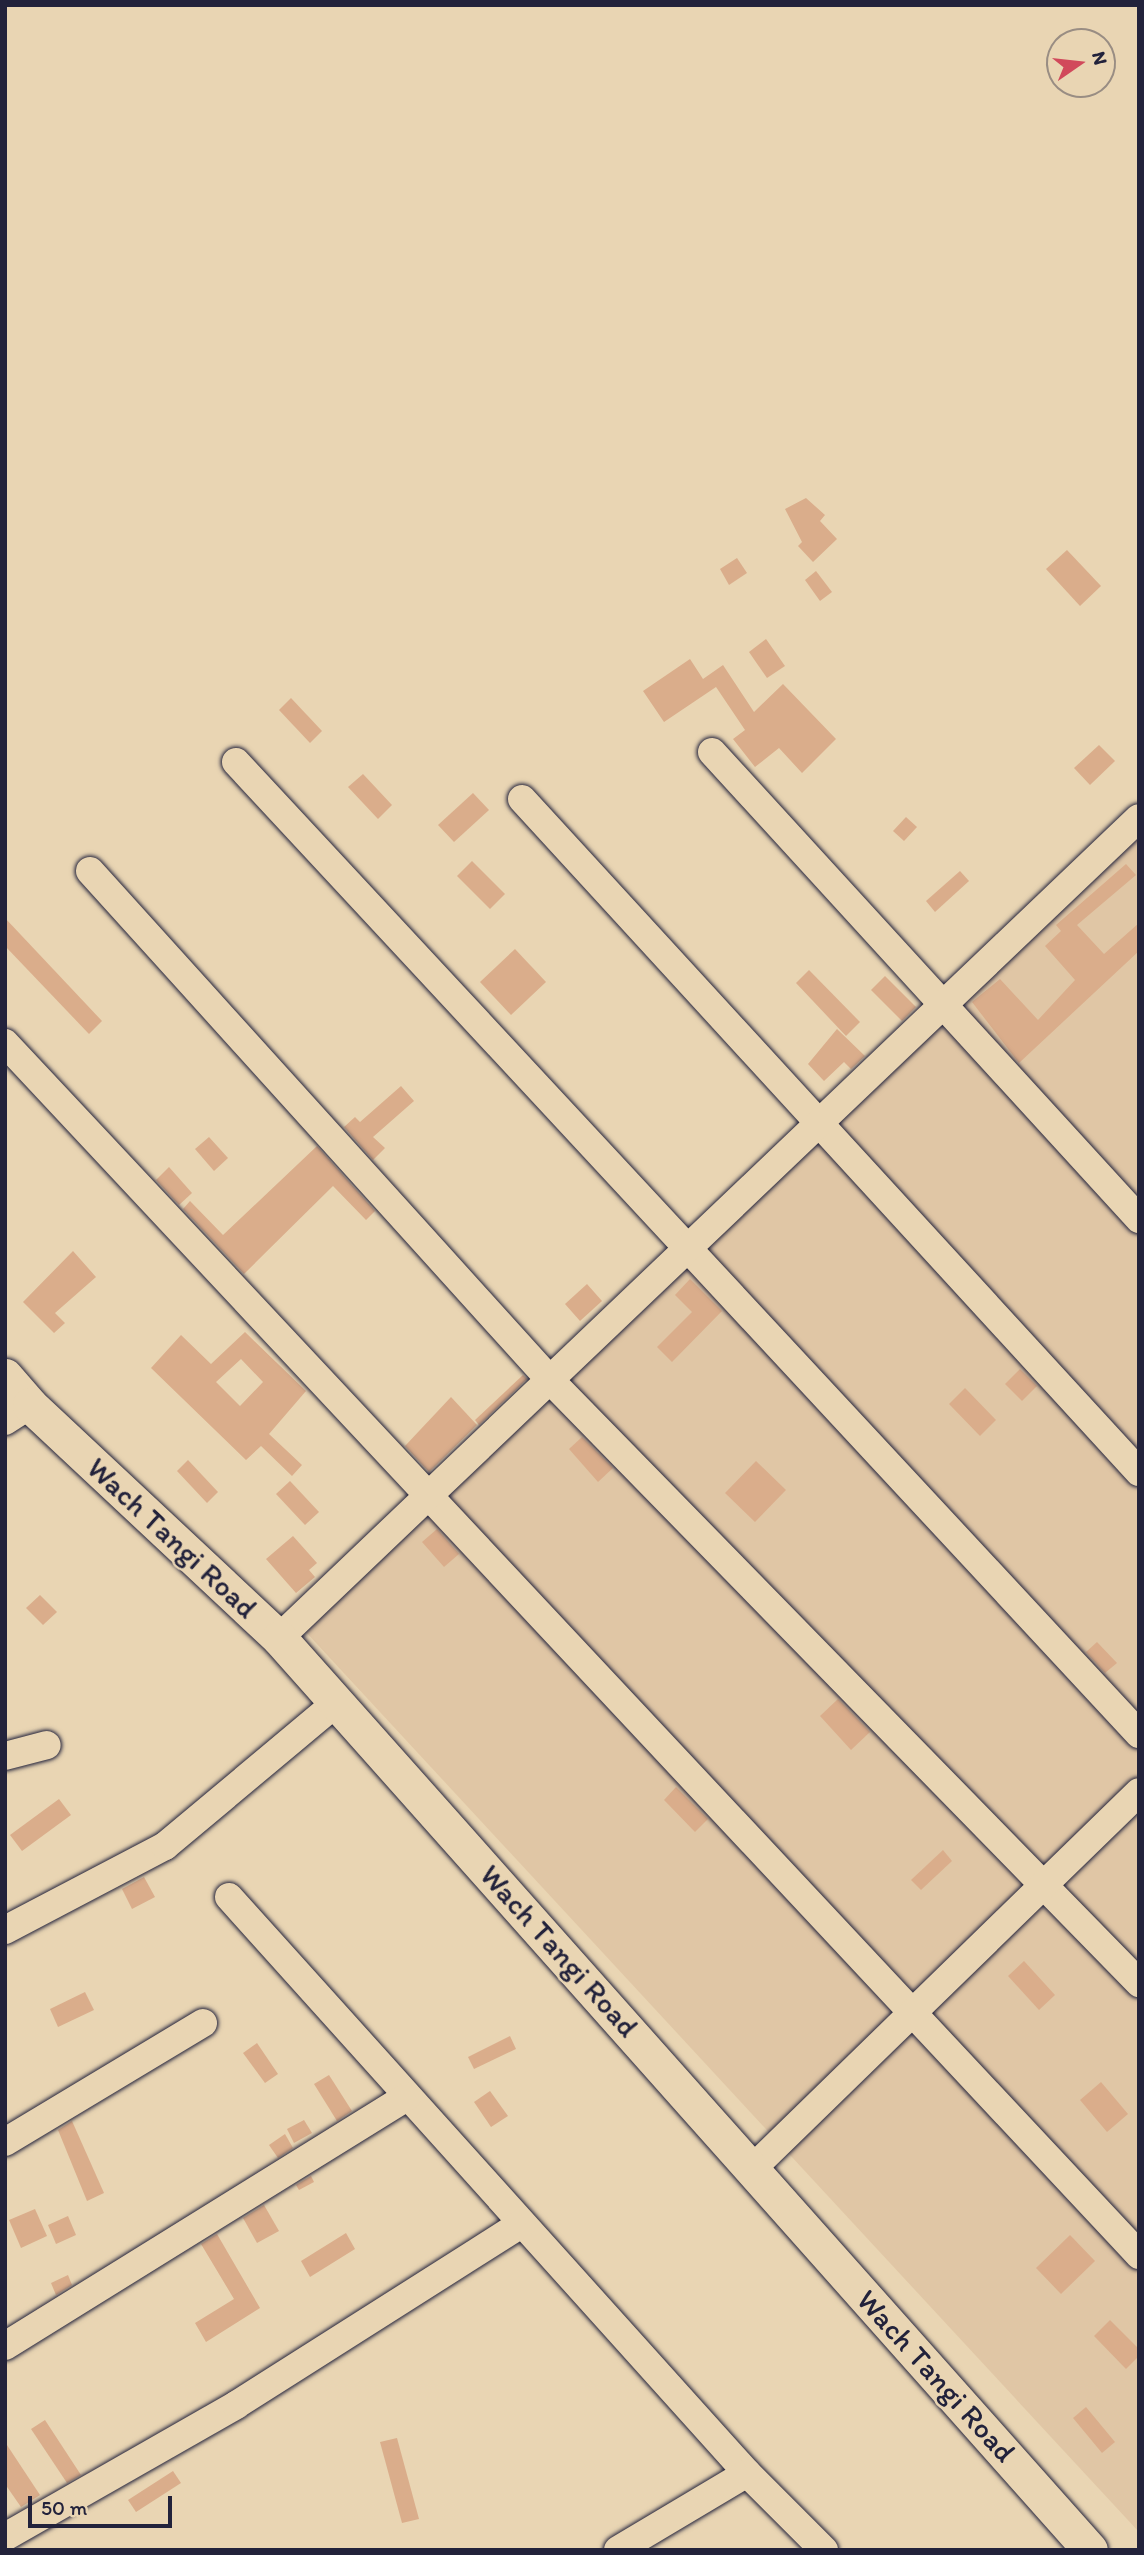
<!DOCTYPE html>
<style>
body{margin:0}
#map{position:relative;width:1144px;height:2555px;overflow:hidden;background:#e9d5b3;font-family:Itim,sans-serif}
div>[style]{position:absolute}
[style*='--x']{left:calc(var(--x)*1px);top:calc(var(--y)*1px);width:calc(var(--w)*1px);rotate:calc(var(--a)*1deg)}
.built>*{inset:0;background:#e0c6a5}
.building>*{inset:0;background:#daad8b}
.roads{filter:drop-shadow(0 0 2px #22223b) drop-shadow(0 0 2px #22223b)}
.minor>*{height:28px;margin:-14px;padding:0 14px;transform-origin:14px;border-radius:14px;background:#e9d5b3}
.major>*{height:35px;margin:-17.5px;padding:0 17.5px;transform-origin:17.5px;border-radius:17.5px;background:#e9d5b3}
span{translate:-50% -50%;white-space:nowrap;text-align:center;line-height:1.15;-webkit-text-stroke:5px #e9d5b3;paint-order:stroke}
.street-label{font-size:30px;color:#22223b}
.frame{position:absolute;inset:0;border:7px solid #22223b;pointer-events:none}
.north{position:absolute;left:1046px;top:28px;width:70px;height:70px;box-sizing:border-box;background:#e9d5b3;border:2px solid #998d83;border-radius:50%;rotate:76deg;font-size:19px;font-weight:700;line-height:28px;text-align:center;color:#22223b}
.north::after{content:'';display:block;margin:auto;width:24px;height:32px;background:#d1495b;clip-path:polygon(50% 0,100% 100%,50% 72%,0 100%)}
.scale{position:absolute;left:28px;top:2496px;width:144px;height:32px;box-sizing:border-box;border:4px solid #22223b;border-top:0;padding-left:9px;font-size:21px;line-height:24px;white-space:nowrap;color:#22223b;-webkit-text-stroke:5px #e9d5b3;paint-order:stroke}
</style>
<div id="map">
<div class="built">
<div style="clip-path:polygon(1139px 826px,1139px 2532px,292px 1617px)"></div>
</div>
<div class="building">
<div style="clip-path:polygon(806px 498px,825px 515px,820px 521px,837px 539px,813px 562px,798px 546px,802px 542px,785px 509px)"></div>
<div style="clip-path:polygon(1067px 550px,1101px 586px,1080px 606px,1046px 569px)"></div>
<div style="clip-path:polygon(737px 558px,747px 573px,729px 585px,720px 569px)"></div>
<div style="clip-path:polygon(816px 571px,832px 592px,820px 601px,805px 580px)"></div>
<div style="clip-path:polygon(766px 639px,785px 666px,767px 678px,749px 652px)"></div>
<div style="clip-path:polygon(690px 659px,703px 679px,723px 665px,754px 712px,783px 684px,836px 739px,802px 773px,779px 748px,755px 767px,733px 739px,745px 730px,716px 687px,664px 722px,643px 691px)"></div>
<div style="clip-path:polygon(291px 698px,322px 731px,310px 743px,279px 710px)"></div>
<div style="clip-path:polygon(1099px 745px,1115px 761px,1090px 785px,1074px 768px)"></div>
<div style="clip-path:polygon(363px 774px,392px 805px,378px 819px,348px 787px)"></div>
<div style="clip-path:polygon(473px 793px,489px 810px,454px 842px,438px 825px)"></div>
<div style="clip-path:polygon(906px 817px,917px 827px,904px 841px,893px 831px)"></div>
<div style="clip-path:polygon(472px 861px,505px 894px,490px 909px,457px 876px)"></div>
<div style="clip-path:polygon(1126px 864px,1136px 875px,1077px 925px,1104px 954px,1139px 923px,1139px 951px,1019px 1063px,972px 1002px,1000px 979px,1038px 1020px,1075px 980px,1045px 946px,1061px 931px,1056px 925px)"></div>
<div style="clip-path:polygon(960px 871px,969px 881px,935px 912px,926px 901px)"></div>
<div style="clip-path:polygon(5px 918px,102px 1021px,89px 1034px,5px 946px)"></div>
<div style="clip-path:polygon(515px 949px,546px 982px,511px 1015px,480px 982px)"></div>
<div style="clip-path:polygon(809px 970px,860px 1022px,846px 1036px,796px 983px)"></div>
<div style="clip-path:polygon(885px 976px,916px 1007px,902px 1021px,871px 990px)"></div>
<div style="clip-path:polygon(837px 1029px,865px 1056px,851px 1069px,844px 1062px,824px 1081px,808px 1064px)"></div>
<div style="clip-path:polygon(401px 1086px,414px 1101px,373px 1137px,385px 1148px,373px 1160px,344px 1127px,355px 1117px,360px 1122px)"></div>
<div style="clip-path:polygon(209px 1137px,228px 1158px,214px 1171px,195px 1149px)"></div>
<div style="clip-path:polygon(317px 1146px,375px 1211px,366px 1220px,333px 1186px,244px 1274px,183px 1209px,190px 1201px,223px 1235px)"></div>
<div style="clip-path:polygon(169px 1167px,192px 1193px,179px 1205px,156px 1180px)"></div>
<div style="clip-path:polygon(73px 1251px,96px 1277px,55px 1313px,65px 1323px,54px 1333px,23px 1302px)"></div>
<div style="clip-path:polygon(690px 1279px,722px 1311px,672px 1362px,657px 1347px,692px 1312px,675px 1295px)"></div>
<div style="clip-path:polygon(587px 1284px,602px 1301px,580px 1321px,565px 1304px)"></div>
<div style="clip-path:polygon(evenodd,245px 1332px,306px 1391px,269px 1434px,302px 1465px,292px 1476px,261px 1446px,246px 1460px,151px 1368px,181px 1335px,211px 1364px,245px 1332px,241px 1359px,263px 1382px,240px 1406px,216px 1382px,241px 1359px)"></div>
<div style="clip-path:polygon(1020px 1369px,1037px 1386px,1022px 1401px,1005px 1384px)"></div>
<div style="clip-path:polygon(523px 1375px,527px 1379px,479px 1425px,475px 1420px)"></div>
<div style="clip-path:polygon(965px 1388px,996px 1420px,980px 1436px,949px 1404px)"></div>
<div style="clip-path:polygon(451px 1397px,477px 1425px,429px 1472px,405px 1446px)"></div>
<div style="clip-path:polygon(582px 1437px,613px 1468px,598px 1482px,569px 1449px)"></div>
<div style="clip-path:polygon(188px 1460px,218px 1492px,207px 1503px,177px 1471px)"></div>
<div style="clip-path:polygon(756px 1461px,786px 1490px,755px 1522px,725px 1493px)"></div>
<div style="clip-path:polygon(290px 1481px,319px 1512px,305px 1525px,276px 1494px)"></div>
<div style="clip-path:polygon(437px 1529px,459px 1554px,444px 1567px,422px 1542px)"></div>
<div style="clip-path:polygon(293px 1536px,317px 1563px,309px 1570px,315px 1577px,296px 1593px,266px 1559px)"></div>
<div style="clip-path:polygon(40px 1595px,57px 1612px,43px 1625px,26px 1608px)"></div>
<div style="clip-path:polygon(1097px 1642px,1117px 1663px,1105px 1673px,1086px 1652px)"></div>
<div style="clip-path:polygon(838px 1699px,870px 1732px,851px 1750px,820px 1716px)"></div>
<div style="clip-path:polygon(676px 1787px,708px 1819px,695px 1832px,664px 1800px)"></div>
<div style="clip-path:polygon(59px 1799px,71px 1815px,22px 1851px,10px 1835px)"></div>
<div style="clip-path:polygon(943px 1850px,952px 1861px,921px 1890px,911px 1880px)"></div>
<div style="clip-path:polygon(144px 1877px,155px 1897px,132px 1909px,122px 1889px)"></div>
<div style="clip-path:polygon(1024px 1961px,1055px 1995px,1039px 2010px,1008px 1976px)"></div>
<div style="clip-path:polygon(85px 1992px,94px 2010px,58px 2027px,50px 2009px)"></div>
<div style="clip-path:polygon(510px 2036px,516px 2049px,474px 2069px,468px 2057px)"></div>
<div style="clip-path:polygon(257px 2043px,278px 2074px,265px 2083px,243px 2053px)"></div>
<div style="clip-path:polygon(329px 2075px,352px 2111px,337px 2121px,314px 2084px)"></div>
<div style="clip-path:polygon(1101px 2082px,1128px 2114px,1107px 2132px,1080px 2100px)"></div>
<div style="clip-path:polygon(490px 2091px,508px 2116px,491px 2127px,474px 2102px)"></div>
<div style="clip-path:polygon(304px 2120px,312px 2133px,294px 2143px,287px 2129px)"></div>
<div style="clip-path:polygon(72px 2121px,104px 2193px,87px 2201px,58px 2130px)"></div>
<div style="clip-path:polygon(285px 2134px,293px 2148px,278px 2158px,269px 2145px)"></div>
<div style="clip-path:polygon(311px 2176px,314px 2182px,299px 2190px,296px 2185px)"></div>
<div style="clip-path:polygon(264px 2205px,279px 2231px,257px 2243px,243px 2218px)"></div>
<div style="clip-path:polygon(35px 2209px,47px 2236px,21px 2248px,9px 2220px)"></div>
<div style="clip-path:polygon(68px 2216px,76px 2235px,56px 2244px,48px 2225px)"></div>
<div style="clip-path:polygon(346px 2233px,355px 2249px,310px 2277px,301px 2261px)"></div>
<div style="clip-path:polygon(217px 2234px,260px 2308px,206px 2342px,195px 2323px,234px 2299px,201px 2244px)"></div>
<div style="clip-path:polygon(1070px 2235px,1095px 2261px,1061px 2294px,1036px 2268px)"></div>
<div style="clip-path:polygon(68px 2275px,72px 2285px,56px 2295px,51px 2283px)"></div>
<div style="clip-path:polygon(1110px 2320px,1139px 2349px,1139px 2356px,1126px 2369px,1094px 2336px)"></div>
<div style="clip-path:polygon(1086px 2407px,1115px 2442px,1102px 2453px,1073px 2418px)"></div>
<div style="clip-path:polygon(45px 2420px,81px 2475px,67px 2483px,31px 2429px)"></div>
<div style="clip-path:polygon(397px 2438px,419px 2519px,402px 2523px,380px 2442px)"></div>
<div style="clip-path:polygon(5px 2442px,40px 2495px,21px 2507px,5px 2484px)"></div>
<div style="clip-path:polygon(173px 2471px,181px 2483px,136px 2512px,128px 2500px)"></div>
</div>
<div class="roads">
<div class="minor">
<div style="--x:712;--y:752;--w:633;--a:47.56"></div>
<div style="--x:236;--y:762;--w:1327;--a:47.11"></div>
<div style="--x:522;--y:799;--w:913;--a:47.49"></div>
<div style="--x:90;--y:871;--w:687;--a:47.89"></div>
<div style="--x:551;--y:1381;--w:842;--a:45.67"></div>
<div style="--x:5;--y:1043;--w:1660;--a:46.9"></div>
<div style="--x:5;--y:1421;--w:30;--a:-33"></div>
<div style="--x:279;--y:1638;--w:1188;--a:-43.64"></div>
<div style="--x:5;--y:1756;--w:43;--a:-14.7"></div>
<div style="--x:229;--y:1897;--w:775;--a:48.03"></div>
<div style="--x:747;--y:2473;--w:109;--a:45"></div>
<div style="--x:5;--y:1930;--w:181;--a:-27.7"></div>
<div style="--x:165;--y:1846;--w:224;--a:-39.9"></div>
<div style="--x:5;--y:2142;--w:231;--a:-31"></div>
<div style="--x:752;--y:2169;--w:540;--a:-44.25"></div>
<div style="--x:5;--y:2346;--w:473;--a:-31.8"></div>
<div style="--x:5;--y:2537;--w:266;--a:-29.7"></div>
<div style="--x:236;--y:2405;--w:338;--a:-32.4"></div>
<div style="--x:618;--y:2550;--w:150;--a:-30.8"></div>
</div>
<div class="major">
<div style="--x:5;--y:1376;--w:38;--a:49"></div>
<div style="--x:30;--y:1405;--w:341;--a:43.1"></div>
<div style="--x:279;--y:1638;--w:1220;--a:48.35"></div>
</div>
</div>
<div class="street-label">
<span style="left:172px;top:1538px;rotate:43deg">Wach Tangi Road</span>
<span style="left:559px;top:1951px;rotate:48deg">Wach Tangi Road</span>
<span style="left:936px;top:2376px;rotate:48deg">Wach Tangi Road</span>
</div>
<div class="frame"></div>
<div class="north">N</div>
<div class="scale">50 m</div>
</div>
